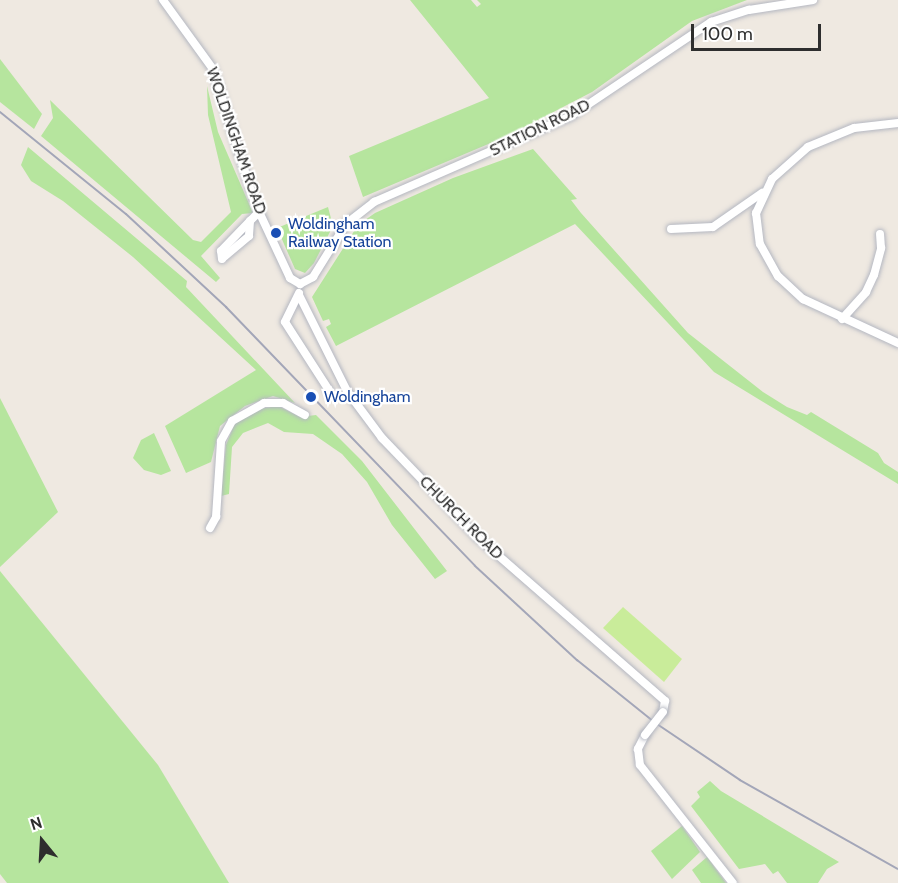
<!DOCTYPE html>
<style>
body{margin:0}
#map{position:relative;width:898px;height:883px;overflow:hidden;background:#efe9e1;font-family:Cabin,sans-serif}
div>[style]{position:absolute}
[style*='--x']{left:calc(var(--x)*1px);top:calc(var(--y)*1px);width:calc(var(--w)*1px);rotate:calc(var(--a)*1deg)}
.green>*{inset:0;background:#b6e59e}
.pitch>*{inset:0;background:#c9ec9a}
.roads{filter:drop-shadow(0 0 2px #b4b7c1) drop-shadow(0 0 2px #b4b7c1)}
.minor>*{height:8px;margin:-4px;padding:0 4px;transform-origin:4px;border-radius:4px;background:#fff}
.rail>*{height:2px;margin:-1px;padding:0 1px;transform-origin:1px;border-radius:1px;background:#a3a6b8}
.bridges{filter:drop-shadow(0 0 2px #b4b7c1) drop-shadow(0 0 2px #b4b7c1)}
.minor-bridge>*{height:8px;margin:-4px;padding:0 4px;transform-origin:4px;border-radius:4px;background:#fff}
.dots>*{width:16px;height:16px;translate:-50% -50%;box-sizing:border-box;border:3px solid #fff;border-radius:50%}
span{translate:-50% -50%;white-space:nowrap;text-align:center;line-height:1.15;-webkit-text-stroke:4.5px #fff;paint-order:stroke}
.street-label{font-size:16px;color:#2e2e2e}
.transit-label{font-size:16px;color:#164399}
.left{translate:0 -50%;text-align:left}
.north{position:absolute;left:12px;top:811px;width:60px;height:60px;-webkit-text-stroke:4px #fff;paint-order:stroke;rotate:342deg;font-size:16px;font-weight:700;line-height:24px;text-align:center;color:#2e2e2e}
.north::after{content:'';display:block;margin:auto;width:21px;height:27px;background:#2e2e2e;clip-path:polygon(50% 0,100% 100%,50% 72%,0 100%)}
.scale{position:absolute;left:691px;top:24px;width:130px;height:27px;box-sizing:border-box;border:3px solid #2e2e2e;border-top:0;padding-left:8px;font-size:18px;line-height:21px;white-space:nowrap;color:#2e2e2e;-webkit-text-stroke:4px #fff;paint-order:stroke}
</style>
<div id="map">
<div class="green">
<div style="clip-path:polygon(410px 0,471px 0,477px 7px,481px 4px,477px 0,747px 0,692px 21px,592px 92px,505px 137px,363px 197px,349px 156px,489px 98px)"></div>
<div style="clip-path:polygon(0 59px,42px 114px,34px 129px,0 102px)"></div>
<div style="clip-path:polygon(207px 86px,218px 132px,253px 213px,242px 214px,201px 256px,220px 278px,216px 282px,41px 136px,53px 118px,50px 100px,193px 240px,201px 242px,231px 212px,208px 115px)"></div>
<div style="clip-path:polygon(28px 147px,187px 281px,186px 287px,295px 403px,273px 396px,245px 406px,220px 426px,211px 462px,186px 473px,165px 426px,256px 370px,133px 257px,63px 201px,31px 181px,21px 165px)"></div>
<div style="clip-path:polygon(533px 149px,577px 199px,571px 200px,581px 213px,688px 333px,763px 392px,787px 407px,807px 415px,811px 412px,878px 453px,884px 463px,898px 472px,898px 484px,714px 372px,575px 224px,336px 346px,326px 327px,331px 324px,329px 319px,323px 321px,312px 297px,358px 225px,375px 213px,453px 178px)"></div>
<div style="clip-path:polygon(328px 207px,333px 226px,314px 263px,305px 273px,295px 269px,277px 228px)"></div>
<div style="clip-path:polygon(0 398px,58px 512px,0 567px)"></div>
<div style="clip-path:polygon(278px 406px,300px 417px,316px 415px,362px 461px,447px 571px,435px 579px,392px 525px,367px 482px,342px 454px,313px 434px,284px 432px,268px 423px,243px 433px,232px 447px,229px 494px,221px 496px,226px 445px,235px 423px,259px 409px)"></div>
<div style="clip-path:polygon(154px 433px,171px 471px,161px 475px,144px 470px,133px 458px,141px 440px)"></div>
<div style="clip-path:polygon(0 571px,158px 765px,229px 883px,7px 883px,0 874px)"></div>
<div style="clip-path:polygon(710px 781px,721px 791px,839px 862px,827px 869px,818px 883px,787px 883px,778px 871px,773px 874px,765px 864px,739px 869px,691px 806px,700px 797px,697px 792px)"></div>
<div style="clip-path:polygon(682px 826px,700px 852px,672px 879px,651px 851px)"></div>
<div style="clip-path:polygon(707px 857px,726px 883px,701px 883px,692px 870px)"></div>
</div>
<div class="pitch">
<div style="clip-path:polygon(623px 607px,682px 659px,664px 682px,603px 628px)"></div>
</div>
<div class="roads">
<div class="minor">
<div style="--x:163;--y:0;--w:85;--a:54.1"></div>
<div style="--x:213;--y:69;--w:138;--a:72.7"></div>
<div style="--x:254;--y:201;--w:85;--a:64.9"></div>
<div style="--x:290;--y:278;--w:12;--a:31"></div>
<div style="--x:898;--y:123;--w:44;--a:173.5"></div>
<div style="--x:854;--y:128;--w:50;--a:157.6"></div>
<div style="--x:808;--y:147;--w:48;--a:138.4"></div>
<div style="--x:772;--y:179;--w:38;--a:115"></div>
<div style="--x:756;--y:213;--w:31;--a:83"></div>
<div style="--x:760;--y:244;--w:37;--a:61"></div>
<div style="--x:778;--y:276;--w:34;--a:43"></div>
<div style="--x:803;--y:299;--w:105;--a:24.9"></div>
<div style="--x:250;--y:221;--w:15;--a:94"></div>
<div style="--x:249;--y:236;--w:35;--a:140"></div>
<div style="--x:222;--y:259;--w:8;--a:-97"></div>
<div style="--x:221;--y:251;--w:42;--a:-46"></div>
<div style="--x:250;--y:221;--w:13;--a:-45"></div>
<div style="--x:671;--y:229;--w:42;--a:-2.7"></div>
<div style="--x:713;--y:227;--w:60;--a:-34.8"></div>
<div style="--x:300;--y:284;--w:15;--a:-28"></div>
<div style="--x:313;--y:277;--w:62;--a:-58.1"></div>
<div style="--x:346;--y:224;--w:36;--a:-38"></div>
<div style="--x:374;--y:202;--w:215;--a:-23.6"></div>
<div style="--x:571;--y:116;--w:169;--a:-33.9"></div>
<div style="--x:711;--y:22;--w:40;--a:-18"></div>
<div style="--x:749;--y:10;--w:65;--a:-8.9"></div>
<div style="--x:299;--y:293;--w:32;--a:116"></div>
<div style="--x:285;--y:322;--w:87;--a:57.2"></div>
<div style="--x:299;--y:295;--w:107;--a:63.4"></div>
<div style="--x:347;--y:391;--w:59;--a:53.3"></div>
<div style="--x:382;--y:438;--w:136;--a:46.2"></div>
<div style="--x:476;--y:536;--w:251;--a:41.1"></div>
<div style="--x:665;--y:701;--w:11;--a:100"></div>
<div style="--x:842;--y:319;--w:36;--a:-48"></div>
<div style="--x:866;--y:292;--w:19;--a:-65"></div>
<div style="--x:874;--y:275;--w:28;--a:-75"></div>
<div style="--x:881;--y:248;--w:14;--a:-94"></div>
<div style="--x:210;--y:528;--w:13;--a:-61"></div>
<div style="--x:216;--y:517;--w:76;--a:-86.2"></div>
<div style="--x:221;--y:441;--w:23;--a:-61"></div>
<div style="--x:232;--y:421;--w:37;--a:-29"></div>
<div style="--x:264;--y:403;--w:19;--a:0"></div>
<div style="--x:283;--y:403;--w:25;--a:29"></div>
<div style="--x:645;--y:735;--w:16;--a:117"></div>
<div style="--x:638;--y:749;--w:16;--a:83"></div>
<div style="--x:640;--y:765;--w:150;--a:51.8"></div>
</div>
</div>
<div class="rail">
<div style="--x:0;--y:112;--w:162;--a:39"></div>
<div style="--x:126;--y:214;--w:137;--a:42.9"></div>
<div style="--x:226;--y:307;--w:359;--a:46.1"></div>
<div style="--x:475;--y:566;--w:139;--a:42.7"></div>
<div style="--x:577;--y:660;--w:99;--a:38.8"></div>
<div style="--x:654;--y:722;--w:104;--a:34"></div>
<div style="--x:740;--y:780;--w:181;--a:29.4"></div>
</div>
<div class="bridges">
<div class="minor-bridge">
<div style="--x:645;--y:735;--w:29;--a:-52"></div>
</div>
</div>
<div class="dots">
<div style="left:276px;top:233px;background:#1a4fb4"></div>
<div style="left:311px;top:397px;background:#1a4fb4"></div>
</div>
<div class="street-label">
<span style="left:540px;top:128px;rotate:-26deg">STATION ROAD</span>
<span style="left:236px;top:141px;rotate:71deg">WOLDINGHAM ROAD</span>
<span style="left:461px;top:518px;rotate:45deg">CHURCH ROAD</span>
</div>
<div class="transit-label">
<span class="left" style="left:288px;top:233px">Woldingham<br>Railway Station</span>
<span class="left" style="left:324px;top:397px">Woldingham</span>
</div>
<div class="north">N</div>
<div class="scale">100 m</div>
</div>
